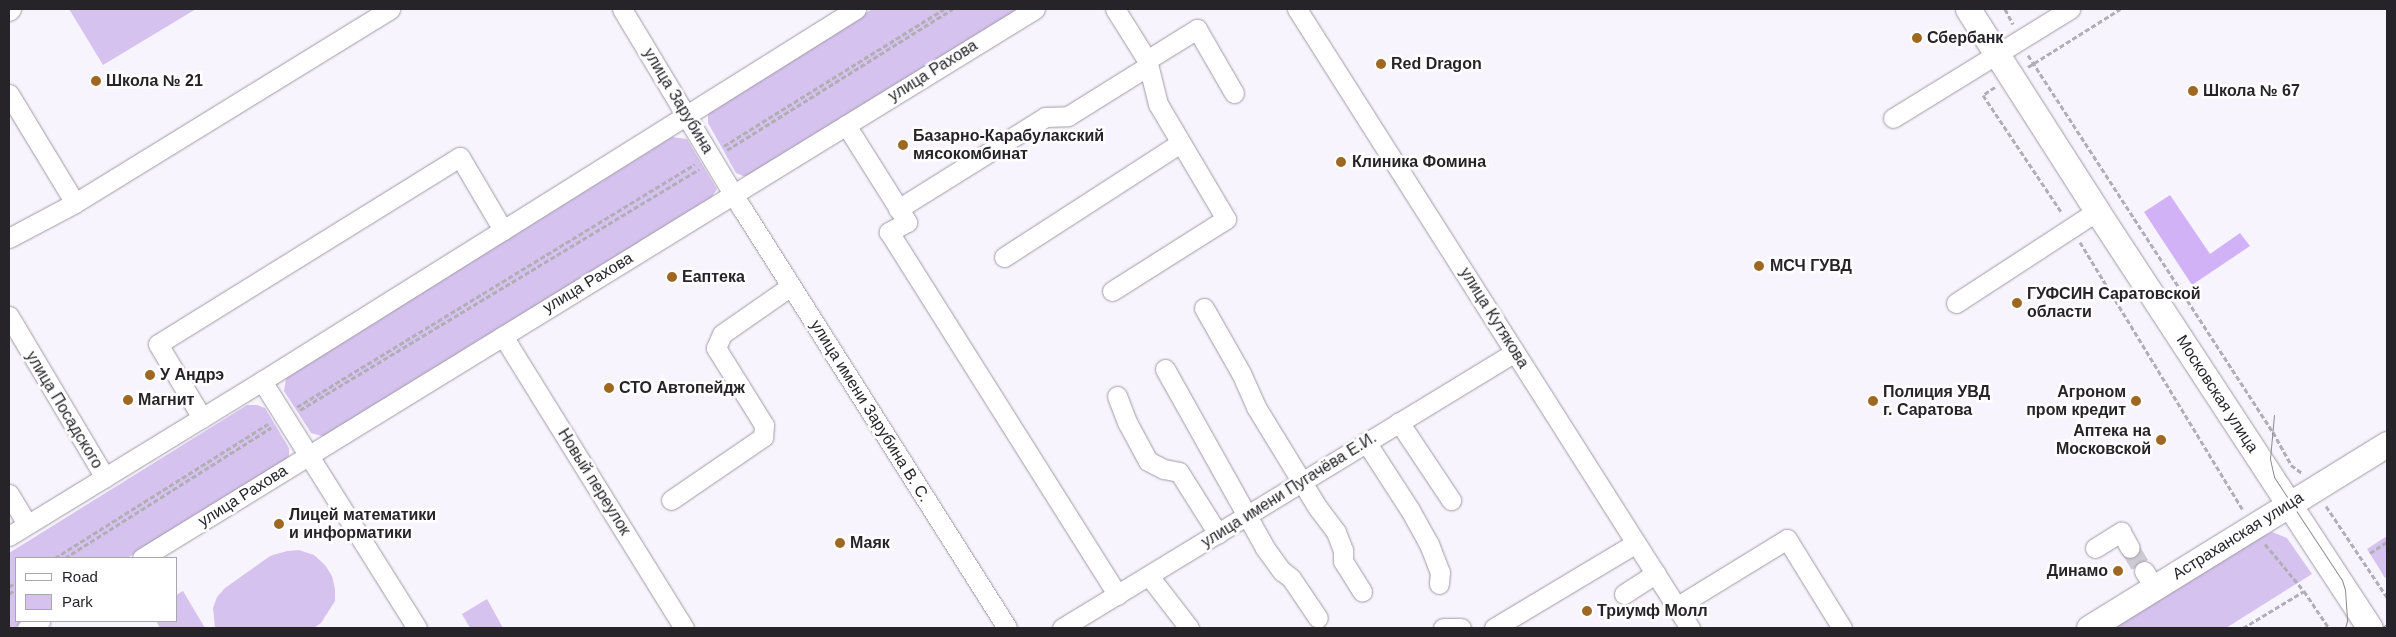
<!DOCTYPE html>
<meta charset="utf-8">
<style>
body{margin:0}
#map{position:relative;width:2396px;height:637px;overflow:hidden;background:#f8f4fe;font-family:Helvetica,sans-serif}
div>[style]{position:absolute}
[style*='--x']{left:calc(var(--x)*1px);top:calc(var(--y)*1px);width:calc(var(--w)*1px);rotate:calc(var(--a)*1deg)}
.green>*{inset:0;background:#d6c2ef}
.forest>*{inset:0;background:#d2b2f7}
.minor-tunnel>*{height:19px;margin-top:-9.5px;transform-origin:0;background:repeating-linear-gradient(90deg,#cecad3 0 19px,transparent 0 28px)}
.path>*{height:3px;margin-top:-1.5px;transform-origin:0;background:repeating-linear-gradient(90deg,#b1aeb6 0 5px,transparent 0 7.5px)}
.roads{filter:drop-shadow(0 0 1px #9f9aa5) drop-shadow(0 0 1px #9f9aa5)}
.minor>*{height:19px;margin:-9.5px;padding:0 9.5px;transform-origin:9.5px;border-radius:9.5px;background:#fff}
.major>*{height:25px;margin:-12.5px;padding:0 12.5px;transform-origin:12.5px;border-radius:12.5px;background:#fff}
.tram>*{height:1px;margin:-0.5px;padding:0 0.5px;transform-origin:0.5px;border-radius:0.5px;background:#8b888f}
.dots>*{width:14px;height:14px;translate:-50% -50%;box-sizing:border-box;border:2px solid #fff;border-radius:50%}
span{translate:-50% -50%;white-space:nowrap;text-align:center;line-height:1.15;-webkit-text-stroke:5px #fff;paint-order:stroke}
.poi-label{font-size:16px;color:#262428;font-weight:700}
.left{translate:0 -50%;text-align:left}
.right{translate:-100% -50%;text-align:right}
.street-label{font-size:16px;color:#262428}
.frame{position:absolute;inset:0;border:10px solid #262428;pointer-events:none}
.legend{position:absolute;left:15px;top:557px;width:162px;height:65px;box-sizing:border-box;background:#fff;border:1px solid #a8a7a9;margin:0;padding:6px 9px;list-style:none;font-size:15px;color:#262428}
.legend li{display:flex;align-items:center;gap:10px;height:25px}
.legend b{width:25px;border:1px solid #a8a7a9}
</style>
<div id="map">
<div class="green">
<i style="clip-path:polygon(69px 9px,196px 9px,103px 65px)"></i>
<i style="clip-path:polygon(872px 9px,1021px 9px,750px 176px,743px 176px,736px 173px,708px 123px,708px 114px,712px 107px)"></i>
<i style="clip-path:polygon(672px 137px,687px 139px,717px 189px,712px 197px,325px 437px,311px 433px,284px 391px,286px 378px)"></i>
<i style="clip-path:polygon(247px 405px,257px 405px,265px 408px,289px 448px,289px 456px,283px 462px,127px 558px,16px 558px,16px 621px,26px 621px,14px 628px,9px 628px,9px 553px)"></i>
<i style="clip-path:polygon(2272px 532px,2287px 538px,2312px 574px,2226px 628px,2111px 628px,2253px 541px)"></i>
<i style="clip-path:polygon(2387px 536px,2387px 577px,2385px 578px,2367px 549px)"></i>
<i style="clip-path:polygon(299px 550px,314px 555px,325px 565px,332px 576px,335px 589px,335px 601px,321px 623px,314px 628px,215px 628px,213px 608px,217px 597px,225px 588px,270px 556px,287px 551px)"></i>
<i style="clip-path:polygon(183px 591px,205px 628px,160px 628px,156px 621px,176px 621px,176px 595px)"></i>
<i style="clip-path:polygon(487px 599px,503px 628px,470px 628px,462px 614px)"></i>
</div>
<div class="forest">
<i style="clip-path:polygon(2170px 195px,2210px 254px,2240px 233px,2250px 246px,2192px 285px,2144px 212px)"></i>
</div>
<div class="minor-tunnel">
<i style="--x:2130;--y:548;--w:27;--a:59"></i>
</div>
<div class="path">
<i style="--x:2005;--y:9;--w:17;--a:62"></i>
<i style="--x:2028;--y:55;--w:450;--a:57"></i>
<i style="--x:2273;--y:432;--w:38;--a:61"></i>
<i style="--x:2291;--y:465;--w:14;--a:36"></i>
<i style="--x:2028;--y:67;--w:109;--a:-32.2"></i>
<i style="--x:1995;--y:87;--w:14;--a:146"></i>
<i style="--x:1983;--y:95;--w:142;--a:56.2"></i>
<i style="--x:724;--y:146;--w:259;--a:-31.9"></i>
<i style="--x:727;--y:150;--w:266;--a:-32"></i>
<i style="--x:2080;--y:242;--w:314;--a:58.7"></i>
<i style="--x:297;--y:407;--w:466;--a:-31.4"></i>
<i style="--x:300;--y:410;--w:466;--a:-31.1"></i>
<i style="--x:2326;--y:506;--w:110;--a:56.2"></i>
<i style="--x:2265;--y:544;--w:61;--a:50.3"></i>
<i style="--x:2304;--y:591;--w:45;--a:56"></i>
<i style="--x:2370;--y:553;--w:20;--a:-33"></i>
<i style="--x:55;--y:558;--w:252;--a:-32.2"></i>
<i style="--x:65;--y:558;--w:244;--a:-32.3"></i>
<i style="--x:9;--y:587;--w:9;--a:-36"></i>
<i style="--x:9;--y:594;--w:9;--a:-36"></i>
<i style="--x:2243;--y:628;--w:71;--a:-31.2"></i>
</div>
<div class="roads">
<div class="minor">
<i style="--x:622;--y:9;--w:235;--a:59"></i>
<i style="--x:743;--y:210;--w:494;--a:57.7"></i>
<i style="--x:1297;--y:9;--w:733;--a:57.59"></i>
<i style="--x:9;--y:11;--w:3;--a:-45"></i>
<i style="--x:1147;--y:60;--w:59;--a:-31.8"></i>
<i style="--x:1197;--y:29;--w:74;--a:60"></i>
<i style="--x:9;--y:94;--w:127;--a:58.8"></i>
<i style="--x:75;--y:203;--w:75;--a:152.1"></i>
<i style="--x:1893;--y:118;--w:208;--a:-31.6"></i>
<i style="--x:846;--y:125;--w:115;--a:57.8"></i>
<i style="--x:907;--y:222;--w:21;--a:151"></i>
<i style="--x:889;--y:232;--w:429;--a:57.8"></i>
<i style="--x:75;--y:203;--w:370;--a:-31.6"></i>
<i style="--x:898;--y:209;--w:173;--a:-32"></i>
<i style="--x:1045;--y:117;--w:23;--a:-2"></i>
<i style="--x:1068;--y:116;--w:94;--a:-32"></i>
<i style="--x:1004;--y:257;--w:210;--a:-32.9"></i>
<i style="--x:1112;--y:291;--w:135;--a:-32.3"></i>
<i style="--x:1226;--y:219;--w:134;--a:-120.6"></i>
<i style="--x:1158;--y:104;--w:45;--a:-104"></i>
<i style="--x:1147;--y:60;--w:60;--a:-122.1"></i>
<i style="--x:1956;--y:303;--w:168;--a:-33.1"></i>
<i style="--x:1204;--y:308;--w:75;--a:60.4"></i>
<i style="--x:1241;--y:373;--w:37;--a:66"></i>
<i style="--x:1256;--y:407;--w:119;--a:58.5"></i>
<i style="--x:1318;--y:508;--w:30;--a:53"></i>
<i style="--x:1336;--y:532;--w:19;--a:69"></i>
<i style="--x:1343;--y:550;--w:11;--a:90"></i>
<i style="--x:1343;--y:561;--w:36;--a:58"></i>
<i style="--x:9;--y:316;--w:188;--a:59.3"></i>
<i style="--x:503;--y:336;--w:344;--a:58.2"></i>
<i style="--x:1165;--y:369;--w:205;--a:60.8"></i>
<i style="--x:1265;--y:548;--w:29;--a:54"></i>
<i style="--x:1282;--y:571;--w:11;--a:38"></i>
<i style="--x:1291;--y:578;--w:48;--a:56"></i>
<i style="--x:262;--y:381;--w:292;--a:57.9"></i>
<i style="--x:1117;--y:396;--w:28;--a:69"></i>
<i style="--x:1127;--y:422;--w:44;--a:61.7"></i>
<i style="--x:1148;--y:461;--w:18;--a:27"></i>
<i style="--x:1164;--y:469;--w:15;--a:11"></i>
<i style="--x:1179;--y:472;--w:73;--a:57.8"></i>
<i style="--x:202;--y:418;--w:86;--a:-120.7"></i>
<i style="--x:158;--y:344;--w:355;--a:-31.8"></i>
<i style="--x:460;--y:157;--w:85;--a:59.5"></i>
<i style="--x:1399;--y:422;--w:94;--a:56.3"></i>
<i style="--x:1366;--y:442;--w:81;--a:57.1"></i>
<i style="--x:1410;--y:510;--w:39;--a:61"></i>
<i style="--x:1429;--y:544;--w:30;--a:69"></i>
<i style="--x:1440;--y:572;--w:12;--a:95"></i>
<i style="--x:9;--y:494;--w:35;--a:59"></i>
<i style="--x:671;--y:500;--w:112;--a:-34.4"></i>
<i style="--x:763;--y:437;--w:12;--a:-85"></i>
<i style="--x:764;--y:425;--w:91;--a:-121.9"></i>
<i style="--x:716;--y:348;--w:15;--a:-67"></i>
<i style="--x:722;--y:334;--w:84;--a:-34.8"></i>
<i style="--x:9;--y:536;--w:297;--a:-31.5"></i>
<i style="--x:262;--y:381;--w:701;--a:-32.06"></i>
<i style="--x:2095;--y:548;--w:31;--a:-32"></i>
<i style="--x:2121;--y:532;--w:18;--a:61"></i>
<i style="--x:142;--y:558;--w:1048;--a:-31.58"></i>
<i style="--x:2144;--y:571;--w:20;--a:57"></i>
<i style="--x:1149;--y:576;--w:66;--a:52.4"></i>
<i style="--x:1624;--y:594;--w:38;--a:-33"></i>
<i style="--x:1676;--y:607;--w:130;--a:-31.5"></i>
<i style="--x:1787;--y:539;--w:105;--a:58.3"></i>
<i style="--x:27;--y:628;--w:15;--a:-28"></i>
<i style="--x:1062;--y:628;--w:530;--a:-31.35"></i>
<i style="--x:1443;--y:628;--w:18;--a:0"></i>
<i style="--x:1494;--y:628;--w:165;--a:-30.9"></i>
</div>
<div class="major">
<i style="--x:1968;--y:9;--w:240;--a:57.4"></i>
<i style="--x:2097;--y:211;--w:498;--a:56.8"></i>
<i style="--x:2089;--y:628;--w:350;--a:-31.7"></i>
</div>
</div>
<div class="tram">
<i style="--x:2274;--y:415;--w:44;--a:95.2"></i>
<i style="--x:2270;--y:459;--w:18;--a:77"></i>
<i style="--x:2274;--y:477;--w:123;--a:56.6"></i>
<i style="--x:2342;--y:580;--w:10;--a:73"></i>
<i style="--x:2345;--y:590;--w:31;--a:86"></i>
<i style="--x:2347;--y:621;--w:7;--a:106"></i>
<i style="--x:2381;--y:628;--w:7;--a:-34"></i>
</div>
<div class="dots">
<i style="left:1917px;top:38px;background:#9e6822"></i>
<i style="left:1381px;top:64px;background:#9e6822"></i>
<i style="left:96px;top:81px;background:#9e6822"></i>
<i style="left:2193px;top:91px;background:#9e6822"></i>
<i style="left:903px;top:145px;background:#9e6822"></i>
<i style="left:1341px;top:162px;background:#9e6822"></i>
<i style="left:1759px;top:266px;background:#9e6822"></i>
<i style="left:672px;top:277px;background:#9e6822"></i>
<i style="left:2017px;top:303px;background:#9e6822"></i>
<i style="left:150px;top:375px;background:#9e6822"></i>
<i style="left:609px;top:388px;background:#9e6822"></i>
<i style="left:128px;top:400px;background:#9e6822"></i>
<i style="left:1873px;top:401px;background:#9e6822"></i>
<i style="left:2136px;top:401px;background:#9e6822"></i>
<i style="left:2161px;top:440px;background:#9e6822"></i>
<i style="left:279px;top:524px;background:#9e6822"></i>
<i style="left:840px;top:543px;background:#9e6822"></i>
<i style="left:2118px;top:571px;background:#9e6822"></i>
<i style="left:1587px;top:611px;background:#9e6822"></i>
</div>
<div class="poi-label">
<span class="left" style="left:1927px;top:38px">Сбербанк</span>
<span class="left" style="left:1391px;top:64px">Red Dragon</span>
<span class="left" style="left:106px;top:81px">Школа № 21</span>
<span class="left" style="left:2203px;top:91px">Школа № 67</span>
<span class="left" style="left:913px;top:145px">Базарно-Карабулакский<br>мясокомбинат</span>
<span class="left" style="left:1352px;top:162px">Клиника Фомина</span>
<span class="left" style="left:1770px;top:266px">МСЧ ГУВД</span>
<span class="left" style="left:682px;top:277px">Еаптека</span>
<span class="left" style="left:2027px;top:303px">ГУФСИН Саратовской<br>области</span>
<span class="left" style="left:160px;top:375px">У Андрэ</span>
<span class="left" style="left:619px;top:388px">СТО Автопейдж</span>
<span class="left" style="left:1883px;top:401px">Полиция УВД<br>г. Саратова</span>
<span class="right" style="left:2126px;top:401px">Агроном<br>пром кредит</span>
<span class="left" style="left:138px;top:400px">Магнит</span>
<span class="right" style="left:2151px;top:440px">Аптека на<br>Московской</span>
<span class="left" style="left:289px;top:524px">Лицей математики<br>и информатики</span>
<span class="left" style="left:850px;top:543px">Маяк</span>
<span class="right" style="left:2108px;top:571px">Динамо</span>
<span class="left" style="left:1597px;top:611px">Триумф Молл</span>
</div>
<div class="street-label">
<span style="left:933px;top:71px;rotate:-32deg">улица Рахова</span>
<span style="left:678px;top:101px;rotate:59deg">улица Зарубина</span>
<span style="left:588px;top:283px;rotate:-31deg">улица Рахова</span>
<span style="left:1494px;top:318px;rotate:58deg">улица Кутякова</span>
<span style="left:2217px;top:394px;rotate:57deg">Московская улица</span>
<span style="left:64px;top:410px;rotate:59deg">улица Посадского</span>
<span style="left:870px;top:411px;rotate:58deg">улица имени Зарубина В. С.</span>
<span style="left:594px;top:482px;rotate:58deg">Новый переулок</span>
<span style="left:1289px;top:490px;rotate:-32deg">улица имени Пугачёва Е.И.</span>
<span style="left:243px;top:496px;rotate:-32deg">улица Рахова</span>
<span style="left:2238px;top:536px;rotate:-32deg">Астраханская улица</span>
</div>
<div class="frame"></div>
<ul class="legend">
<li><b style="height:6px;background:#fff"></b>Road</li>
<li><b style="height:14px;background:#d6c2ef"></b>Park</li>
</ul>
</div>
